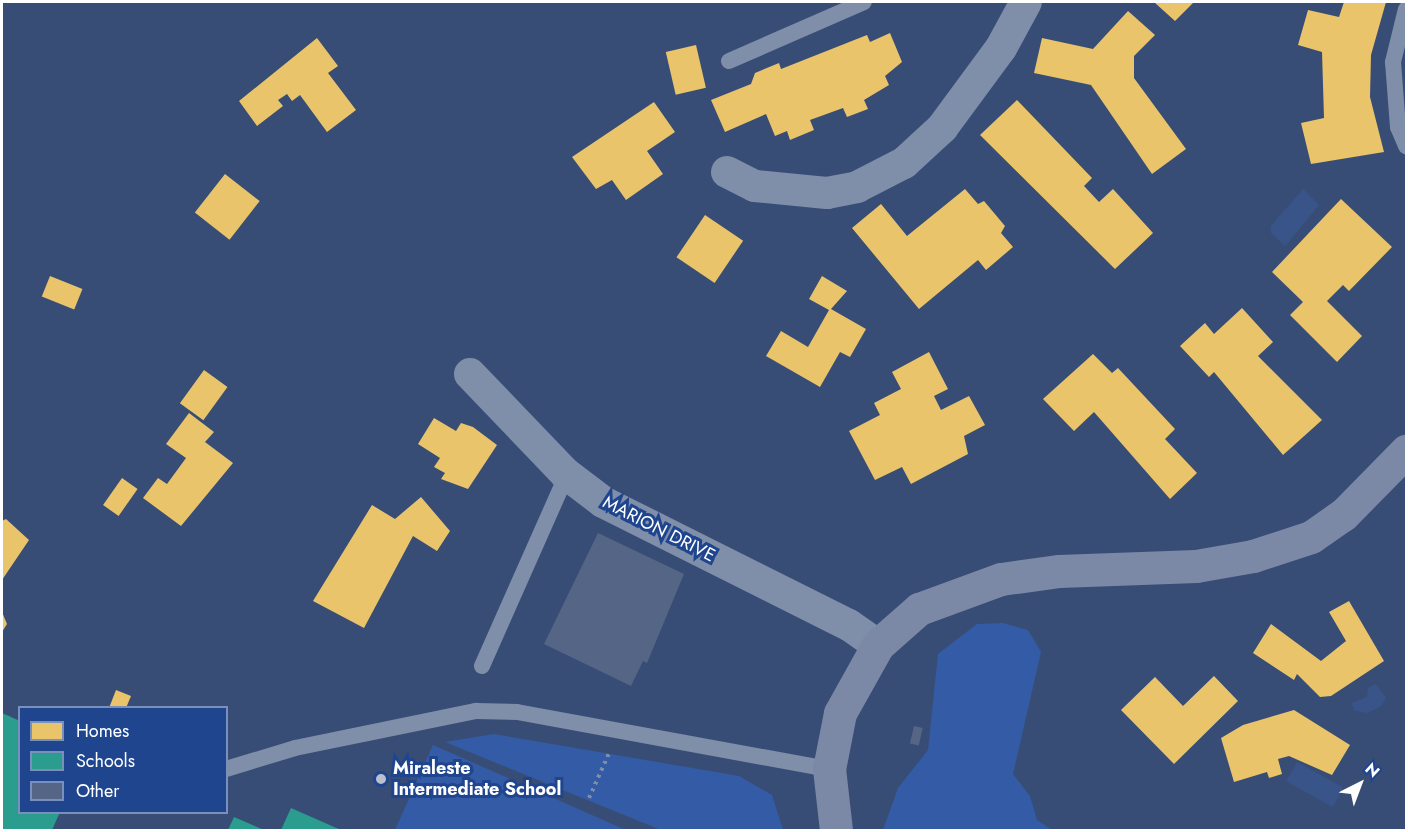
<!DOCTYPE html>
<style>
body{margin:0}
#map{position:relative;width:1408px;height:832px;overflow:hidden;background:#384d76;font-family:Jost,sans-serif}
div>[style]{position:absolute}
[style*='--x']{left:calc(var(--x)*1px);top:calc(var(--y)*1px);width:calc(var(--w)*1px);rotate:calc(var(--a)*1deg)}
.green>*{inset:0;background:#345ba6}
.water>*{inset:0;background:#395489;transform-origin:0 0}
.homes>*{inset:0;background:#e9c46a;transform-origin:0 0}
.schools>*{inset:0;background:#2a9d8f}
.building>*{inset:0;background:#556586;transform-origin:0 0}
.path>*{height:4px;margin-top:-2px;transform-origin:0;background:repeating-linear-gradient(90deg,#7f8ea9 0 3px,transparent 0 7.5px)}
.service>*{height:16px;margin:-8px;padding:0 8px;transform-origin:8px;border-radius:8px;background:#7f8ea9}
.minor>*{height:32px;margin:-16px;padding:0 16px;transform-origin:16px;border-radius:16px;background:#7f8ea9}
.secondary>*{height:33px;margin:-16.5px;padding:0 16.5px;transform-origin:16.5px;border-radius:16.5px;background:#7c89a6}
.dots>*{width:16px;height:16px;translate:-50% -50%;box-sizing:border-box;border:3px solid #1f458f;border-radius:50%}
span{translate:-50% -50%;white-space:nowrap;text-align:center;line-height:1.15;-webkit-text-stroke:6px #1f458f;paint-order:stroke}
.street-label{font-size:18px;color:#fff}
.poi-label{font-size:18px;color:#fff;font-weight:700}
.left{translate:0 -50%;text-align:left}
.frame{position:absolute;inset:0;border:3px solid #fff;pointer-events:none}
.legend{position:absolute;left:18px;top:706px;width:210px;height:108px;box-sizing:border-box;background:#1f458f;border:2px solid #798fbc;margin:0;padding:8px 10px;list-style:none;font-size:18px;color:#fff}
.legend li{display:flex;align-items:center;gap:12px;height:30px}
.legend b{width:30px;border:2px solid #798fbc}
.north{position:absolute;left:1330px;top:754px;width:60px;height:60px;-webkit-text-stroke:4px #1f458f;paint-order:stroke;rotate:42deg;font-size:16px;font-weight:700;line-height:24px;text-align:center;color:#fff}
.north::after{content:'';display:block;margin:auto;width:21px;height:27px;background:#fff;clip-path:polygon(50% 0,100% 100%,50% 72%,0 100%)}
</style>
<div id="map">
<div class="green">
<i style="clip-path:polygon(1003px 623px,1028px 630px,1041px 652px,1013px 774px,1030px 796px,1037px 820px,1052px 830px,883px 830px,898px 788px,928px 750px,938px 654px,977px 624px)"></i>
<i style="clip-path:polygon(494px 734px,739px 776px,772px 795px,783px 830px,661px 830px,445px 742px)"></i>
<i style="clip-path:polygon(433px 745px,499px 774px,626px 830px,395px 830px)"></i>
</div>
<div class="water">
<i style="clip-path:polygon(1303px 189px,1319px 205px,1285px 246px,1271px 233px,1271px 226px)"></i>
<i style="clip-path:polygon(1376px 684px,1386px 698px,1380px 707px,1367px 713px,1354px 710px,1352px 703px,1367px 697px,1368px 688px)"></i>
<i style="left:1297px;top:762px;width:53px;height:22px;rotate:29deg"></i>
</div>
<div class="homes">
<i style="clip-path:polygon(1154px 2px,1194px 2px,1175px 21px)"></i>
<i style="clip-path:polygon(1344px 2px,1386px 2px,1371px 55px,1370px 97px,1384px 152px,1311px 164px,1301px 123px,1324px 118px,1322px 52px,1298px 45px,1308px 10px,1339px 17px)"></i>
<i style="clip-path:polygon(1128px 11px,1155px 35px,1134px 56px,1134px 78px,1186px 149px,1152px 174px,1091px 85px,1034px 73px,1042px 38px,1093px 49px)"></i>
<i style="clip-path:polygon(890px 33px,902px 62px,885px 76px,889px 85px,864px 100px,868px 109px,847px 117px,843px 108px,810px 120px,814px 130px,790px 140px,787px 131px,775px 136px,766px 114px,725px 132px,711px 100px,751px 84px,755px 73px,779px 63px,781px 69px,867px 35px,870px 42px)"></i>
<i style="clip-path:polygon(317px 38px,338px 66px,328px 73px,356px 110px,327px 132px,300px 95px,292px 101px,287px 94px,278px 100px,283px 106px,257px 126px,239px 101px)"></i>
<i style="left:696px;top:45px;width:44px;height:31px;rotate:77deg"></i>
<i style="clip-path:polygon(1017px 100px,1092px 178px,1084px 186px,1099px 202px,1113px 189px,1153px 233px,1115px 269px,980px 135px)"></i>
<i style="clip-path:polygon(654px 102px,675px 132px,647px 151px,663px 174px,626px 200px,612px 180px,596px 189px,572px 157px)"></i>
<i style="left:225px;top:174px;width:44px;height:49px;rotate:38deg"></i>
<i style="clip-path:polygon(965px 189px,978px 204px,984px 201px,1005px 226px,1001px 233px,1013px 247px,986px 270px,978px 260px,919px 309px,852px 228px,881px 204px,907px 236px)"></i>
<i style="clip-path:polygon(1341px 199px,1392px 247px,1349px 291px,1343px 285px,1327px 301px,1362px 336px,1337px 362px,1290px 315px,1303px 302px,1272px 272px)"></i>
<i style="left:705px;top:215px;width:46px;height:51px;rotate:34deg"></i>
<i style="left:50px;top:276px;width:35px;height:22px;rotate:22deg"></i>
<i style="clip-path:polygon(822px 276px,847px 291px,831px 309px,866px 329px,850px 357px,840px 352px,820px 387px,766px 356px,781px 331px,808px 347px,829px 310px,809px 299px)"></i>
<i style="clip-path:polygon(1242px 308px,1273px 342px,1258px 356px,1322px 420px,1283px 455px,1214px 372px,1209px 377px,1180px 346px,1205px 323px,1214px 334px)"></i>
<i style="clip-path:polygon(929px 352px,948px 389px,934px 396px,941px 410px,969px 396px,985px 425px,964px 436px,968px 454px,911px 484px,902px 467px,875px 480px,849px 431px,880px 415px,874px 403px,901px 389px,892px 372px)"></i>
<i style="clip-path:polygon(1093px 354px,1112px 373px,1118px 368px,1175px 429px,1165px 439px,1197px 473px,1170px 499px,1094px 412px,1074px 431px,1043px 399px)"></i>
<i style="left:204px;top:370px;width:29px;height:41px;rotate:36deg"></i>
<i style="clip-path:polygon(189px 413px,214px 432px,205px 442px,233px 463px,181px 526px,143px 498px,158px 478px,167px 484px,186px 458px,166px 444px)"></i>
<i style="clip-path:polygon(434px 418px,456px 431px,461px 423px,473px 427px,497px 445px,468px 489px,441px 479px,445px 473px,434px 467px,440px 458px,418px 444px)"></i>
<i style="left:122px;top:478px;width:19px;height:33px;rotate:35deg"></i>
<i style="clip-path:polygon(421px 497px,450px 531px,437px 551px,413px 536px,364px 628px,313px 601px,372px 505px,395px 519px)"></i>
<i style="clip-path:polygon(6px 519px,29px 540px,2px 580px,2px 521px)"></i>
<i style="clip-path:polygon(1349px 601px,1384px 661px,1331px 696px,1320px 697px,1297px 674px,1294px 680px,1253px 653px,1271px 624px,1321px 661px,1346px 641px,1329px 612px)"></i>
<i style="clip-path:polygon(2px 612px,7px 624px,2px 632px)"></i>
<i style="clip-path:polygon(1214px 676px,1238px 701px,1174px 764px,1121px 710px,1155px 677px,1183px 706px)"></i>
<i style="clip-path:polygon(116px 690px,131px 696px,126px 708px,109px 708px)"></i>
<i style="clip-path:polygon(1294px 710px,1350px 745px,1332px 775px,1289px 756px,1278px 759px,1282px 774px,1269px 778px,1267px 772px,1234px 782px,1221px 738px,1243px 725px)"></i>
</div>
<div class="schools">
<i style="clip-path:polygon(2px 713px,20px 721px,20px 812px,60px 812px,52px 830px,2px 830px)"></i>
<i style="clip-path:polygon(291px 808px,341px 830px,281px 830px)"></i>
<i style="clip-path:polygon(234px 817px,264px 830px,228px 830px)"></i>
</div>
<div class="building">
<i style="clip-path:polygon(598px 533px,684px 574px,647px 663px,643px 661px,631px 686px,544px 644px)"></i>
<i style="left:914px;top:726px;width:9px;height:18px;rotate:13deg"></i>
</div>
<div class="path">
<i style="--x:589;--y:798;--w:51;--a:-65.9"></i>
</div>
<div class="service">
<i style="--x:1406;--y:9;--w:55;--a:103.8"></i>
<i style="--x:1393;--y:62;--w:65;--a:85.6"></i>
<i style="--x:1398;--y:127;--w:21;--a:67"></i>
<i style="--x:729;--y:61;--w:147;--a:-23.6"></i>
<i style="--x:482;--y:666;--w:210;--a:-66.1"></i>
<i style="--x:226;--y:769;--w:72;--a:-16.9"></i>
<i style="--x:295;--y:748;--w:185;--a:-11.6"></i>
<i style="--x:476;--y:711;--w:41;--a:1.4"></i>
<i style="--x:517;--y:712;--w:317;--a:10.4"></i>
</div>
<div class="minor">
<i style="--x:727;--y:172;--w:31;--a:27"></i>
<i style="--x:755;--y:186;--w:72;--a:5.6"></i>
<i style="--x:827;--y:193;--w:31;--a:-11"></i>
<i style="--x:857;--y:187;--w:53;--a:-27.1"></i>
<i style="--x:904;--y:163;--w:52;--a:-42.6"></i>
<i style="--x:942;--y:128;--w:99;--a:-53.6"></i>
<i style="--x:1001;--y:48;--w:52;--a:-61.5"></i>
<i style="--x:470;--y:374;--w:137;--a:46.2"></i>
<i style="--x:565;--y:473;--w:48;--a:37.3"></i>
<i style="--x:603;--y:502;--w:275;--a:26.6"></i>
<i style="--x:849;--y:625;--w:35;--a:35"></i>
</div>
<div class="secondary">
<i style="--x:836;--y:830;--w:61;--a:-96.5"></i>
<i style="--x:829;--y:769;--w:57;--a:-78.9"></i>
<i style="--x:840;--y:713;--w:78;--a:-60.8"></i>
<i style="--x:878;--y:645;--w:55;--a:-41.3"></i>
<i style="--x:919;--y:609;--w:87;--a:-20.1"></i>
<i style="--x:1001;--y:579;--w:59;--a:-7.9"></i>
<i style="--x:1059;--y:571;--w:137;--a:-2.1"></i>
<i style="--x:1196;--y:566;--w:58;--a:-10"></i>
<i style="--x:1253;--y:556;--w:61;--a:-18.1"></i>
<i style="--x:1311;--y:537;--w:39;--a:-35"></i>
<i style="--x:1343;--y:515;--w:90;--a:-45.5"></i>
</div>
<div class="dots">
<i style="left:381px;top:779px;background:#b9c1cf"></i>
</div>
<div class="street-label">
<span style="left:659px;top:529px;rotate:27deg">MARION DRIVE</span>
</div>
<div class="poi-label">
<span class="left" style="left:393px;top:779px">Miraleste<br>Intermediate School</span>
</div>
<div class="frame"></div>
<ul class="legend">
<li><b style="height:16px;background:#e9c46a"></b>Homes</li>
<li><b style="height:16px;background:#2a9d8f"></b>Schools</li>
<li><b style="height:16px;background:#556586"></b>Other</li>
</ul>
<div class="north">N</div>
</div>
